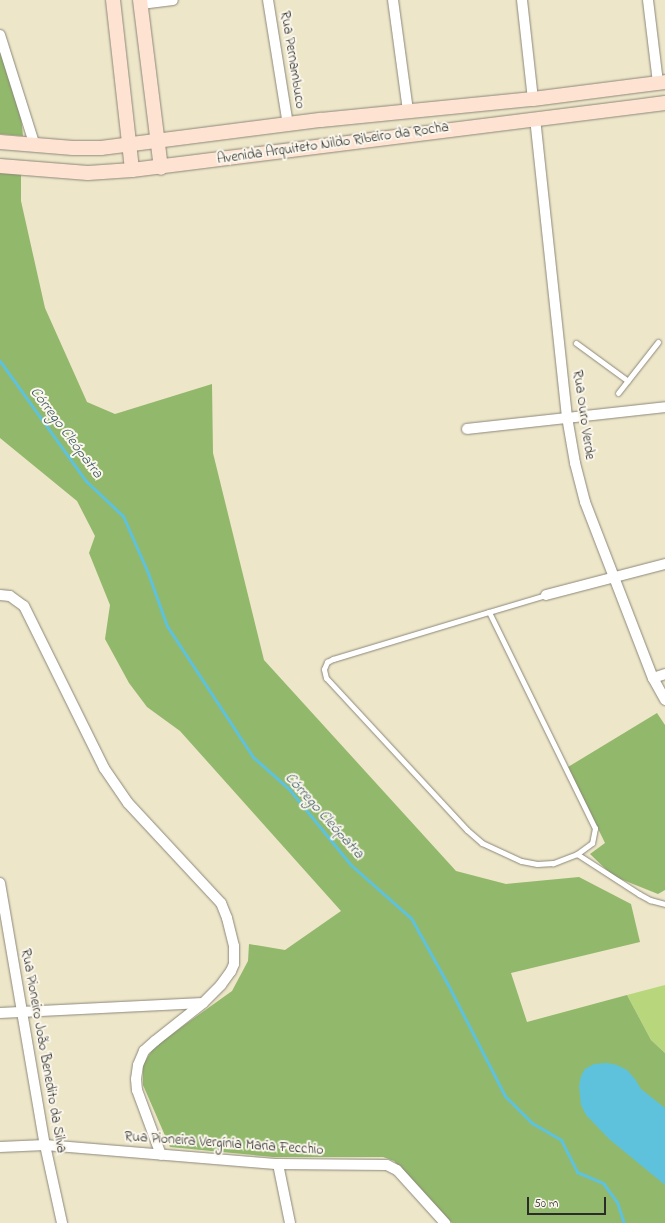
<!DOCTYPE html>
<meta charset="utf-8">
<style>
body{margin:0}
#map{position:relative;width:665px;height:1223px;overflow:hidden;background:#ede6c9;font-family:"Indie Flower",sans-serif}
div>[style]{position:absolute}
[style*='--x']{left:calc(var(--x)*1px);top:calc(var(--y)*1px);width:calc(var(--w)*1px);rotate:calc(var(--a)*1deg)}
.green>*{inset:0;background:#b8d77d}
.forest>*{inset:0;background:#92b86c}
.water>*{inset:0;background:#5ec2dc}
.stream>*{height:3px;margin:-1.5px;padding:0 1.5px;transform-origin:1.5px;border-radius:1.5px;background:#5ec2dc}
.roads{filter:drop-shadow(0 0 1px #8c887a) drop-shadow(0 0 1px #8c887a)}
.lane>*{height:5px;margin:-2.5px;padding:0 2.5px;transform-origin:2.5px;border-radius:2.5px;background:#fff}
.street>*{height:10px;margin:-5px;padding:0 5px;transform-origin:5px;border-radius:5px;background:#fff}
.secondary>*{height:14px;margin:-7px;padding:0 7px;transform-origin:7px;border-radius:7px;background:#fee3d2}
span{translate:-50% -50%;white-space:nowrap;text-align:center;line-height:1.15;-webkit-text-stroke:4px #fbf7ec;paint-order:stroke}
.street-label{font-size:14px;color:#2b2b2b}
.water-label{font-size:15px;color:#3a5860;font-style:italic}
.scale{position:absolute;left:527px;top:1197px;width:79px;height:18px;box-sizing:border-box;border:2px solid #2b2b2b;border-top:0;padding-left:5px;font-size:12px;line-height:14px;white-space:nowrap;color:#2b2b2b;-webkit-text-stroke:3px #fbf7ec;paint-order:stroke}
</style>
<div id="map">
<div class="green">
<i style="clip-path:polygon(665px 985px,665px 1053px,651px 1040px,627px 995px)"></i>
</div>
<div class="forest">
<i style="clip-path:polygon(0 47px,20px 105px,23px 136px,0 134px)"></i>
<i style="clip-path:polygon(0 169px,21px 172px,21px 201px,45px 308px,87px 402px,115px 414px,212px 384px,213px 453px,264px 660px,456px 871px,506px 884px,579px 877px,631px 904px,640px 942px,511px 973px,527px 1022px,627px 995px,651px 1040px,665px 1053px,665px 1223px,452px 1223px,394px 1161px,383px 1157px,273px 1157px,170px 1147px,143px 1085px,143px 1064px,155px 1046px,232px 991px,248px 961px,249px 944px,285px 950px,341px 911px,180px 731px,147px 707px,129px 683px,105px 639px,110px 605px,89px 553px,95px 536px,77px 501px,0 438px)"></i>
<i style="clip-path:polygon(657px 713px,665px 725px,665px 890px,658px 894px,613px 876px,590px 854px,605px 843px,568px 767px)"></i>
</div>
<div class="water">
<i style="clip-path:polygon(607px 1063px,617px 1065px,627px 1070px,635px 1079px,641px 1089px,665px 1108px,665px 1185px,609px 1139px,586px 1115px,581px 1105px,579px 1086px,581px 1076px,585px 1069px,594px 1064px)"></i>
</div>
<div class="stream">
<i style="--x:0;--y:361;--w:148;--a:54.4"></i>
<i style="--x:86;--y:481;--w:51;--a:43.4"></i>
<i style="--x:123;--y:516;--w:62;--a:66.3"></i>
<i style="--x:148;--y:573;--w:56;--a:70.3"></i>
<i style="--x:167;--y:626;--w:157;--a:56.7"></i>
<i style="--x:253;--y:757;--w:48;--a:41.6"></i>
<i style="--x:289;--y:789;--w:98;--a:50.8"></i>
<i style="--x:351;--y:865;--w:80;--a:41.5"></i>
<i style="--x:411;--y:918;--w:74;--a:61"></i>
<i style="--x:447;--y:983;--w:127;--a:62.8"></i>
<i style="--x:505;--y:1096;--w:38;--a:45"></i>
<i style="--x:532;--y:1123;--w:34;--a:30"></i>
<i style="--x:561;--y:1140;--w:36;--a:63"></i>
<i style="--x:577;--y:1172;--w:28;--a:23"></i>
<i style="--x:603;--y:1183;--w:24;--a:54"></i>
<i style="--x:617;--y:1202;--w:22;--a:72"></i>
</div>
<div class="roads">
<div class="lane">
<i style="--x:576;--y:343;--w:64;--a:36.2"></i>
<i style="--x:618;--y:393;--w:65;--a:-51.9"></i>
<i style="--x:489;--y:612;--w:241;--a:63.9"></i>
<i style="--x:595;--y:828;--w:15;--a:101"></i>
<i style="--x:592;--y:843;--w:19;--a:144"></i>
<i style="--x:577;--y:854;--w:26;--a:159"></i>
<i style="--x:553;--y:863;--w:16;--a:176"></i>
<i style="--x:537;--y:864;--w:16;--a:-169"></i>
<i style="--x:521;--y:861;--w:43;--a:-155.2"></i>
<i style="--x:482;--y:843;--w:20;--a:-139"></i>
<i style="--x:467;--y:830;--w:207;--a:-132.8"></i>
<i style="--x:326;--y:678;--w:9;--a:-103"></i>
<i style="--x:324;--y:669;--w:8;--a:-67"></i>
<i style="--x:327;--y:662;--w:7;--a:-27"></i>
<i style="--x:333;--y:659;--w:163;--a:-16.8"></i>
<i style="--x:489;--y:612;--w:59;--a:-16.6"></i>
<i style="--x:577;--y:854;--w:74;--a:32.8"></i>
<i style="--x:639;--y:894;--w:13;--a:29"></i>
<i style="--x:650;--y:900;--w:16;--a:15"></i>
</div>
<div class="street">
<i style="--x:268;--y:0;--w:127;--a:80.9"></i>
<i style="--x:393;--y:0;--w:112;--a:82.3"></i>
<i style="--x:522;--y:0;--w:100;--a:83.7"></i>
<i style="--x:648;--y:0;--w:84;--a:83.1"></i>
<i style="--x:141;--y:4;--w:32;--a:-7"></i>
<i style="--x:0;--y:35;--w:116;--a:72.5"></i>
<i style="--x:535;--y:118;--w:301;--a:83.9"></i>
<i style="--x:567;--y:417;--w:47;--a:80.1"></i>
<i style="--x:575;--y:463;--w:40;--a:75.6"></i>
<i style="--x:585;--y:502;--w:189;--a:68.9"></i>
<i style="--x:653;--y:678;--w:25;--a:61"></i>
<i style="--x:467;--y:429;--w:199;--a:-6.3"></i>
<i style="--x:0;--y:595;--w:10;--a:6"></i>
<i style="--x:10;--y:596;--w:17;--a:36"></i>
<i style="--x:24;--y:606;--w:181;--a:63.7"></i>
<i style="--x:104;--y:768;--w:42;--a:55.6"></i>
<i style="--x:128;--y:803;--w:137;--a:47.1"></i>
<i style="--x:221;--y:903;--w:16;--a:68"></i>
<i style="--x:227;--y:918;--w:29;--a:76"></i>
<i style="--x:234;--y:946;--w:18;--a:90"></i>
<i style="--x:234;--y:964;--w:8;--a:113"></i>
<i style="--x:231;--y:971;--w:17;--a:126"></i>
<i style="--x:221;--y:985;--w:25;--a:135"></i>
<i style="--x:203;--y:1003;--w:61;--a:141.6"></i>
<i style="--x:155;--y:1041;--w:15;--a:138"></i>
<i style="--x:144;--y:1051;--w:15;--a:113"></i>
<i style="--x:138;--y:1065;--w:14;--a:98"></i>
<i style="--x:136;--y:1079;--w:11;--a:85"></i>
<i style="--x:137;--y:1090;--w:69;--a:69.7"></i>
<i style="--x:546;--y:595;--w:123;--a:-14.6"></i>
<i style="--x:653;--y:678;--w:13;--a:-18"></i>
<i style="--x:0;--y:883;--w:266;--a:80.3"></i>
<i style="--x:45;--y:1145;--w:80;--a:77.7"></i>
<i style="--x:0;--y:1013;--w:203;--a:-2.8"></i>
<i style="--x:0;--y:1147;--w:45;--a:-2.5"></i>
<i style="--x:45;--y:1145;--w:234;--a:4.7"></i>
<i style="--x:278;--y:1164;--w:109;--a:0.5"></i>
<i style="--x:387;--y:1165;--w:11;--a:27"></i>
<i style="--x:397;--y:1170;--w:72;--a:47.8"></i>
<i style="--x:278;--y:1164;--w:60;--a:78.5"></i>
</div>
<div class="secondary">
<i style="--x:113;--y:0;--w:171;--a:83.6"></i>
<i style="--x:140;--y:0;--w:169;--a:82.9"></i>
<i style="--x:0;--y:142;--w:73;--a:4.7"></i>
<i style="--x:73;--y:148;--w:28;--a:0"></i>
<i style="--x:101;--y:148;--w:222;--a:-7.3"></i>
<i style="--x:321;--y:120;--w:213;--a:-5.7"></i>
<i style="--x:533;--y:99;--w:133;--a:-7.3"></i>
<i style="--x:0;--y:166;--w:88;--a:4.5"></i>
<i style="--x:88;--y:173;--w:44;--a:-3.9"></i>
<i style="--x:132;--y:170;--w:537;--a:-7.16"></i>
</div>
</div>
<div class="street-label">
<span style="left:292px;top:60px;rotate:81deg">Rua Pernambuco</span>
<span style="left:333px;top:144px;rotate:-8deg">Avenida Arquiteto Nildo Ribeiro da Rocha</span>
<span style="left:583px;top:415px;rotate:82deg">Rua Ouro Verde</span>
<span style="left:43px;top:1051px;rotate:80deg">Rua Pioneiro João Benedito da Silva</span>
<span style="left:224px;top:1144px;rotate:4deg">Rua Pioneira Vergínia Maria Fecchio</span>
</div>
<div class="water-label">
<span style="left:66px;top:433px;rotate:53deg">Córrego Cleópatra</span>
<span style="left:324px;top:816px;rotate:48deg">Córrego Cleópatra</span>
</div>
<div class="scale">50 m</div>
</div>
